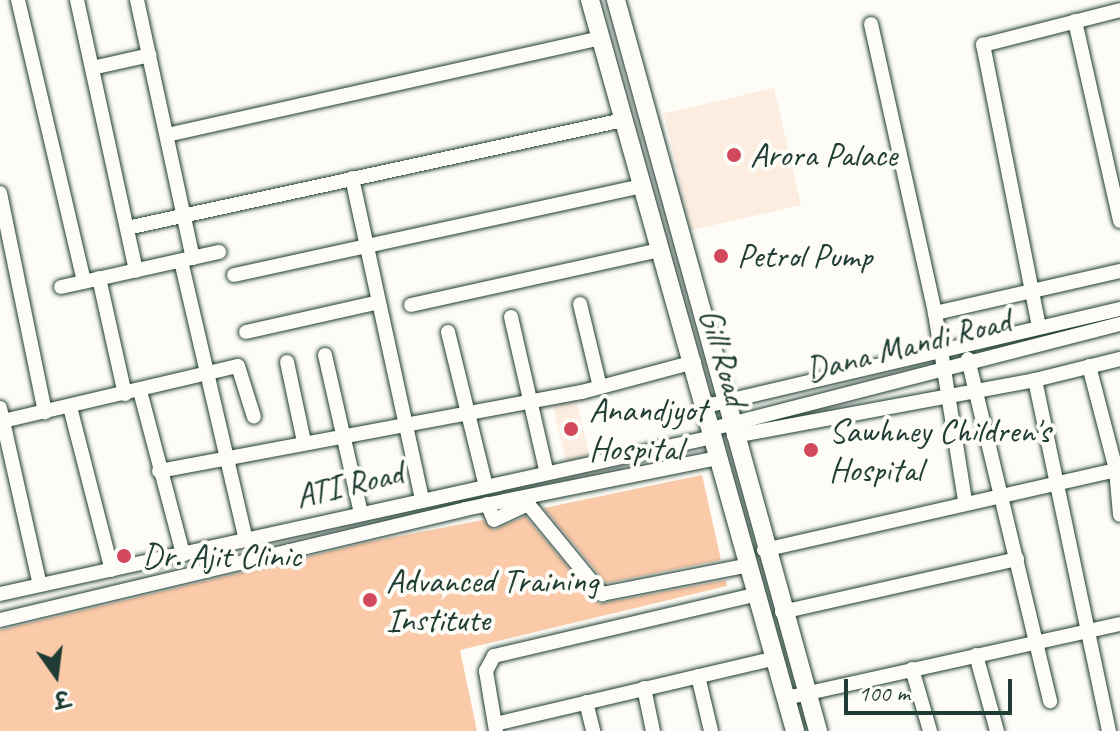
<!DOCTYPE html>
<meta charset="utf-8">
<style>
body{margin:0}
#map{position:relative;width:1120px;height:731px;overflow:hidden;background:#fdfcf7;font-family:Caveat,"Playpen Sans Deva",sans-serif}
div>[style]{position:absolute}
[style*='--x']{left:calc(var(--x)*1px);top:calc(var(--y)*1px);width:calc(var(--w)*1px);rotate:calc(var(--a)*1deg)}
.built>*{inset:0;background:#fcede0;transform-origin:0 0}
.building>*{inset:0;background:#facaa9}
.roads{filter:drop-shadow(0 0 2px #1f3d34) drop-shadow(0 0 2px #1f3d34)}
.minor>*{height:14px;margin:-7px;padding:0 7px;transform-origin:7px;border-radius:7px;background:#fdfcf7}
.major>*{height:18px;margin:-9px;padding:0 9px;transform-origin:9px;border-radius:9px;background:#fdfcf7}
.dots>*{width:22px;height:22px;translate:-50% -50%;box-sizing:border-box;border:4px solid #fdfcf7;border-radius:50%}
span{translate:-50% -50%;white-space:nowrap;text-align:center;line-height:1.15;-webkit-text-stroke:8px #fdfcf7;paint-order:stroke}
.poi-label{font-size:34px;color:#1f3d34}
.left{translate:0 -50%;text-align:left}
.street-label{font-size:34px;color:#1f3d34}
.north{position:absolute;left:16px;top:635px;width:80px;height:80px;-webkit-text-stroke:6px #fdfcf7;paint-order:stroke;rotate:166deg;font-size:22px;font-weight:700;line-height:32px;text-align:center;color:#1f3d34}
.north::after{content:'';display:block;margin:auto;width:28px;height:36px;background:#1f3d34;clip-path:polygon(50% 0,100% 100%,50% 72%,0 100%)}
.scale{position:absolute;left:844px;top:679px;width:168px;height:36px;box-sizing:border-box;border:4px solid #1f3d34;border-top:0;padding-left:10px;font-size:24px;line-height:28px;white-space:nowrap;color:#1f3d34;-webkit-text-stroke:6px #fdfcf7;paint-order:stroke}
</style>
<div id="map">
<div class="built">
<i style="left:774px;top:88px;width:120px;height:113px;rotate:77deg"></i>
<i style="left:576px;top:398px;width:59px;height:24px;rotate:77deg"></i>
</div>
<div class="building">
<i style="clip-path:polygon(702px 475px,721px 560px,606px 583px,544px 508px)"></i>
<i style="clip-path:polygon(525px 516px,599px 604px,726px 580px,727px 586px,460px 650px,477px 731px,0 731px,0 630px,369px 542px,483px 520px,494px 530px)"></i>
</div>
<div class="roads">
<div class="minor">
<i style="--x:18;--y:0;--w:289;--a:76.8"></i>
<i style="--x:77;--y:0;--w:277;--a:77.7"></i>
<i style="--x:137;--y:0;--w:264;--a:77.8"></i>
<i style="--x:1075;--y:21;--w:205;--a:77.3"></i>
<i style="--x:871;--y:24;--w:296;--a:77.5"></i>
<i style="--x:935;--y:313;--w:190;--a:80.9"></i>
<i style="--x:92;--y:68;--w:59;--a:-12.6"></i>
<i style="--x:167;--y:135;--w:444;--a:-12.6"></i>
<i style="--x:352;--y:178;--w:328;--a:77.7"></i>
<i style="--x:0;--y:193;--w:224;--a:78.4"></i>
<i style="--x:127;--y:228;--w:508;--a:-12.28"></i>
<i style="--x:181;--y:261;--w:286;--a:76.9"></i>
<i style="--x:234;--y:275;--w:417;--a:-12.3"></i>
<i style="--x:99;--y:278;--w:119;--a:77.4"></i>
<i style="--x:61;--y:287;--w:162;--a:-12.5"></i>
<i style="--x:580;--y:304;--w:85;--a:76.5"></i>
<i style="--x:411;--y:305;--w:255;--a:-12.5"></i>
<i style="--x:935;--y:313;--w:190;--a:-12.8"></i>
<i style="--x:511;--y:317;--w:157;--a:77.1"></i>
<i style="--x:1039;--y:327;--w:288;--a:-101.2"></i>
<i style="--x:983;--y:45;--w:141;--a:-14.3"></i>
<i style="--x:246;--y:332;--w:136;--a:-12.7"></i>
<i style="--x:448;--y:332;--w:155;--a:76.2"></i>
<i style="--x:325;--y:355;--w:162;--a:77.2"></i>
<i style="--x:968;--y:359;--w:352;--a:76.5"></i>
<i style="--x:287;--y:362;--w:82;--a:78"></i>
<i style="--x:1089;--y:366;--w:107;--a:75.4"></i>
<i style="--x:1116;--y:470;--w:45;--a:84.9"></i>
<i style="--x:1035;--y:380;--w:88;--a:-13.9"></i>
<i style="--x:140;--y:391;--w:169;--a:75.2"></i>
<i style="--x:706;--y:406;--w:425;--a:-13.2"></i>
<i style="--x:70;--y:407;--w:168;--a:75.6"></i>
<i style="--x:0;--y:408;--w:181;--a:77.3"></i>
<i style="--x:3;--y:421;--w:241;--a:-13.2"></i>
<i style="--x:238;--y:366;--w:53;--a:72.6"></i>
<i style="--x:711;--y:429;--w:422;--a:-14.4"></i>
<i style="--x:734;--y:436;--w:306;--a:-10.5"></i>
<i style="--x:1035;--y:380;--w:359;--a:78.1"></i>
<i style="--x:159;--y:471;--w:430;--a:-10.6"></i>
<i style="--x:582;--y:392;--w:116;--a:-15"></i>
<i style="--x:487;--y:504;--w:17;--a:66"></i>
<i style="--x:494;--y:520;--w:38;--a:-25"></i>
<i style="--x:528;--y:504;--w:117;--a:50.6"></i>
<i style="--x:602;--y:594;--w:146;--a:-11.1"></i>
<i style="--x:764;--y:550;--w:365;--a:-12.8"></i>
<i style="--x:0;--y:594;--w:730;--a:-12.42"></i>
<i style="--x:782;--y:612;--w:241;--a:-12.7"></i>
<i style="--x:0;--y:620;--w:478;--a:-13.4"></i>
<i style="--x:465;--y:509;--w:257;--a:-11.4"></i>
<i style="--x:976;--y:655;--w:79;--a:74.6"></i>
<i style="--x:912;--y:669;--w:65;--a:73.8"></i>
<i style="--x:698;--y:676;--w:57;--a:76.7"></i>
<i style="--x:644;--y:688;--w:44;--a:78.2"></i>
<i style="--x:786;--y:698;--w:342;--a:-12.5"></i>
<i style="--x:586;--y:702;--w:30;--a:76"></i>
<i style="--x:495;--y:724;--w:285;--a:-13.2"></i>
<i style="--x:496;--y:731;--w:61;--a:-99.5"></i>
<i style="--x:486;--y:671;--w:17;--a:-62"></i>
<i style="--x:494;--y:656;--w:267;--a:-13.2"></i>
</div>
<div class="major">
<i style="--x:590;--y:0;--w:759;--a:74.33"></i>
<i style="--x:616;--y:0;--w:758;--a:74.55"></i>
</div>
</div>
<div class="dots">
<i style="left:734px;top:155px;background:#d1495b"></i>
<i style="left:721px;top:256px;background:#d1495b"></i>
<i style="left:571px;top:429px;background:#d1495b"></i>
<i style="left:811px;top:450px;background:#d1495b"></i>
<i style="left:124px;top:556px;background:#d1495b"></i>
<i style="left:370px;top:600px;background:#d1495b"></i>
</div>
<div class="poi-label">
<span class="left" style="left:750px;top:155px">Arora Palace</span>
<span class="left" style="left:737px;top:256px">Petrol Pump</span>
<span class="left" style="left:589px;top:429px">Anandjyot<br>Hospital</span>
<span class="left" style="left:829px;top:450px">Sawhney Children's<br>Hospital</span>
<span class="left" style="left:142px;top:556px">Dr. Ajit Clinic</span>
<span class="left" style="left:386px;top:600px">Advanced Training<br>Institute</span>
</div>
<div class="street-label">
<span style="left:908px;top:345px;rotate:-14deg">Dana Mandi Road</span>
<span style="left:724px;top:357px;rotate:74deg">Gill Road</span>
<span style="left:349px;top:484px;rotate:-13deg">ATI Road</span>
</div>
<div class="north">उ</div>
<div class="scale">100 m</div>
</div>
